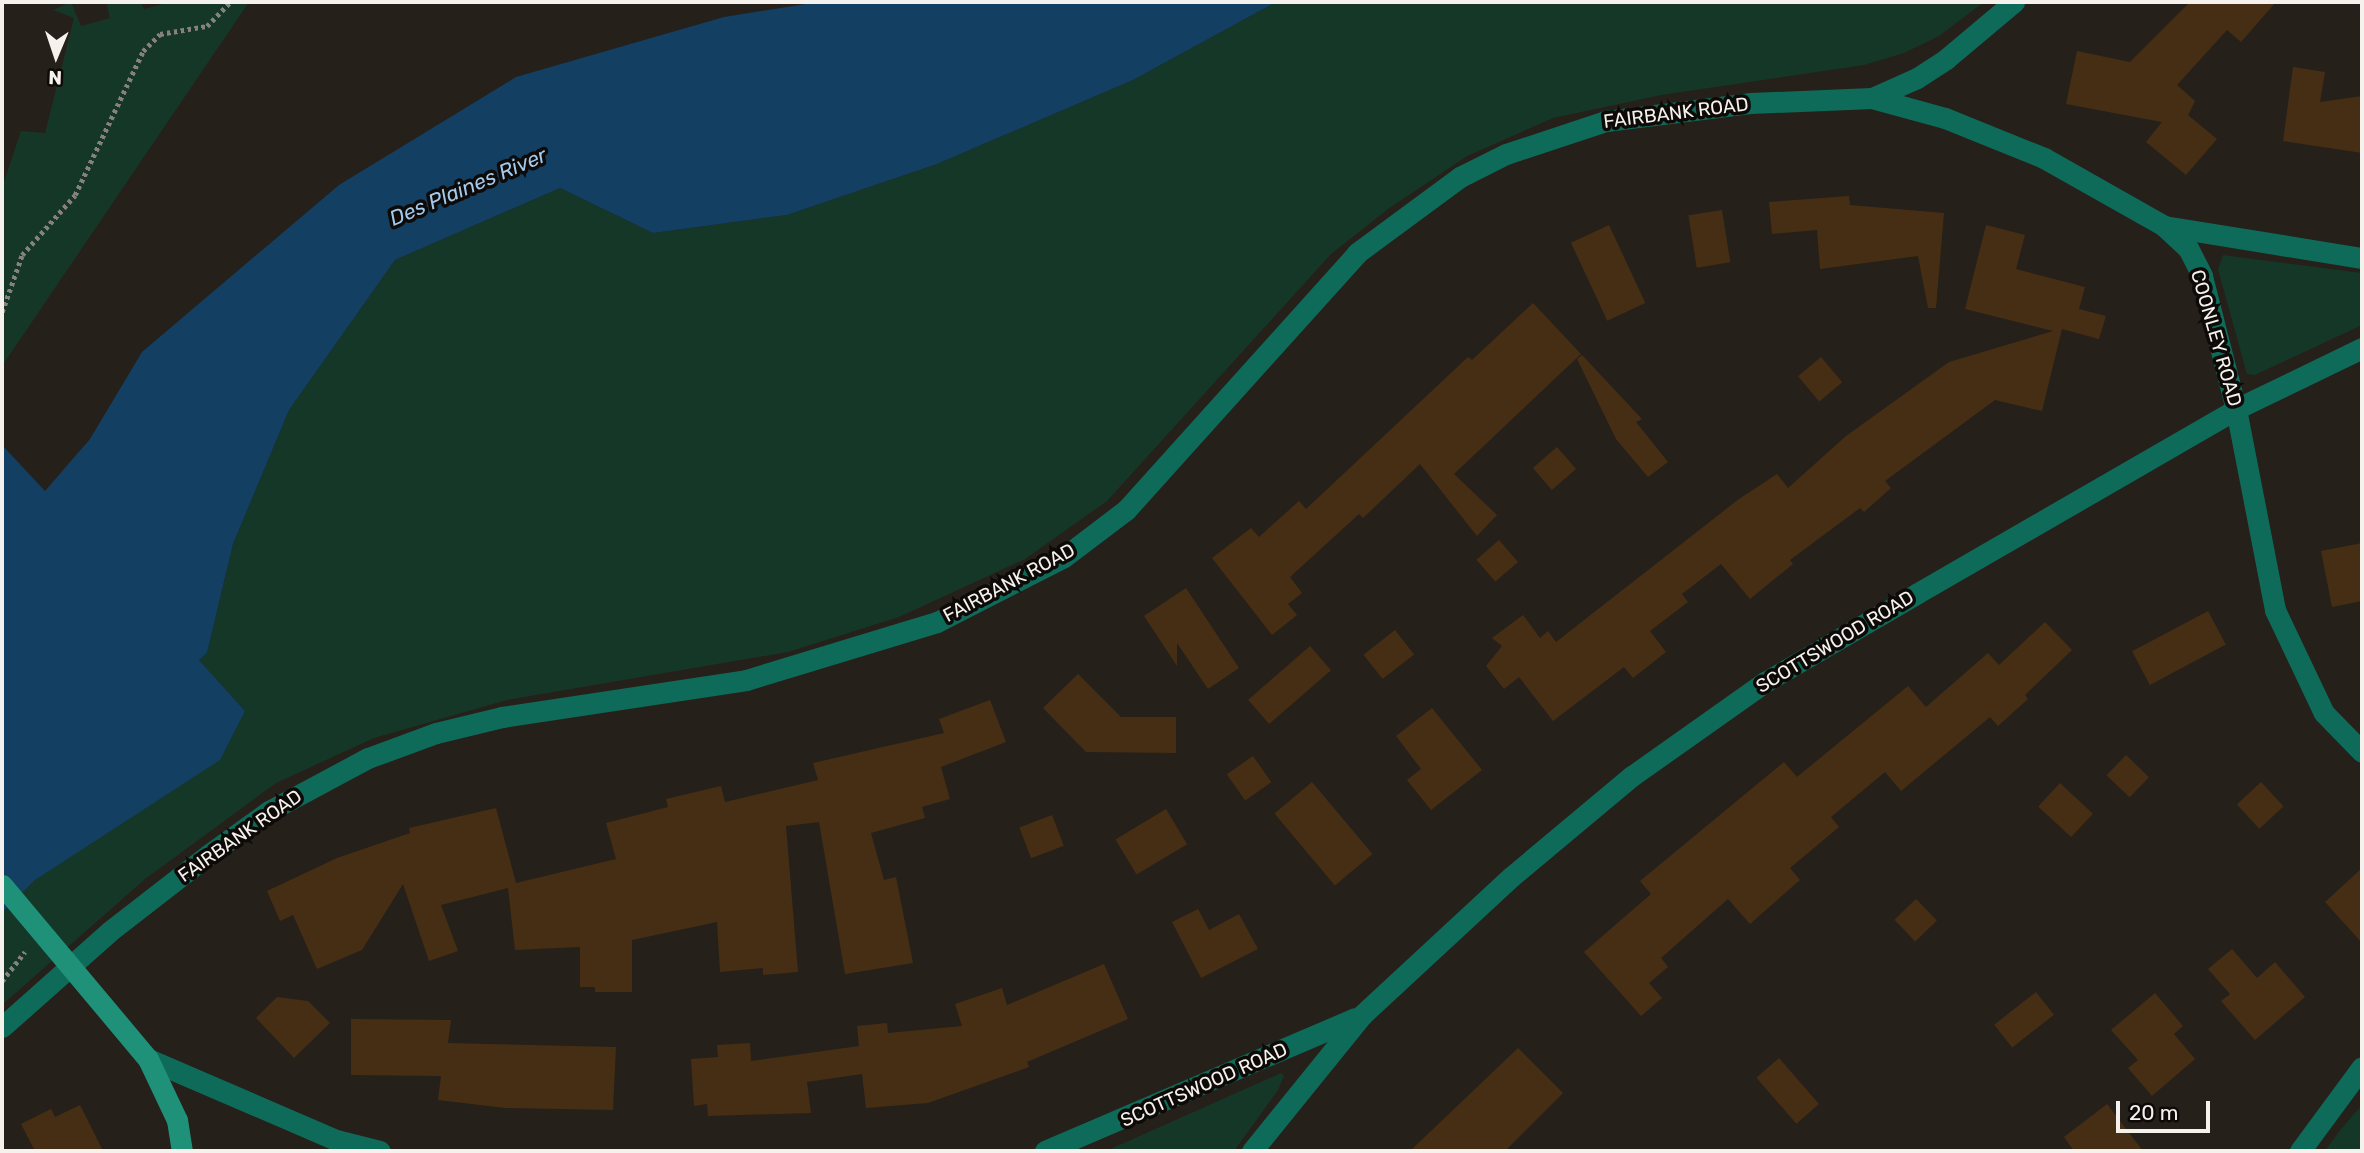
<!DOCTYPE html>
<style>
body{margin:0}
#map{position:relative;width:2364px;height:1153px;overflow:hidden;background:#26201a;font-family:Rubik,sans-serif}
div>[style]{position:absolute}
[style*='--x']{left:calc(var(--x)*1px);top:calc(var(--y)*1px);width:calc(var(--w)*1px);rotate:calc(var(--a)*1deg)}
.green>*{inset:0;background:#153727}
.water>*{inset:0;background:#123f62}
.building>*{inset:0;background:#452e14;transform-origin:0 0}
.path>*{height:4.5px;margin-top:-2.25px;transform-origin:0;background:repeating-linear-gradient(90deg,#87817c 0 3.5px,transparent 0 7px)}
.street>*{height:21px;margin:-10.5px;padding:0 10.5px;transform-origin:10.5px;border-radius:10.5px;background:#0f6b59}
.secondary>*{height:21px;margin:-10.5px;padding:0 10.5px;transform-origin:10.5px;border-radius:10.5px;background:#209179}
span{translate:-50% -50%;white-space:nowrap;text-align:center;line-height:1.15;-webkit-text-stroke:7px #0d0a08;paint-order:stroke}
.street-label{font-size:19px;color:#f5f1ed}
.water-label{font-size:21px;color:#a3c9ec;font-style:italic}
.frame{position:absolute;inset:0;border:4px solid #f5f1ed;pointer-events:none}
.north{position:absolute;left:21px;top:21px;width:70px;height:70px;-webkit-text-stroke:5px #0d0a08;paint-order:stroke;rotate:182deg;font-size:19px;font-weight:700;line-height:28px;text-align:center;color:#f5f1ed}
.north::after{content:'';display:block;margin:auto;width:24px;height:32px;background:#f5f1ed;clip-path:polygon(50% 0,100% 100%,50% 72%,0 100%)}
.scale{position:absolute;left:2116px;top:1101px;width:94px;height:32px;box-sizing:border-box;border:4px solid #f5f1ed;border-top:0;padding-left:9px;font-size:21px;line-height:24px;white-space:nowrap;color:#f5f1ed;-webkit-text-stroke:5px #0d0a08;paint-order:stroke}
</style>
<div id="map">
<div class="green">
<i style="clip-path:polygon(71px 2px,81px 26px,110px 18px,106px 2px,141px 2px,144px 9px,170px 2px,249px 2px,2px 366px,2px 188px,21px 131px,45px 133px,74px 18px,53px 10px)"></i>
<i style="clip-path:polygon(1276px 2px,1984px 2px,1939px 36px,1904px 53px,1864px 65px,1661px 95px,1553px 118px,1467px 156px,1388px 209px,1331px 254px,1107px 501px,1025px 559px,899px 617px,788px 652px,507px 700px,374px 738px,276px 783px,145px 879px,2px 1005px,2px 913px,35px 880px,245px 711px,199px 660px,207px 653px,233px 544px,289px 410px,395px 260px,560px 188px,653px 233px,787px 215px,937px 164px,1133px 80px)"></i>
<i style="clip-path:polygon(2223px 255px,2362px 273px,2362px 325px,2255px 375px,2247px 374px,2218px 269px)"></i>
<i style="clip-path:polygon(1281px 1073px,1284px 1076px,1278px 1090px,1234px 1151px,1106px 1151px)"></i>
<i style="clip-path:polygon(2362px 1105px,2362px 1151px,2325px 1151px,2341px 1129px)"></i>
</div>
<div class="water">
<i style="clip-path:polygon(818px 2px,1276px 2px,1133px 80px,937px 164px,787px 215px,653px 233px,560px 188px,395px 260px,289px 410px,233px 544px,207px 653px,199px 660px,245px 711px,220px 760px,35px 880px,2px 913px,2px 445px,45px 491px,90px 439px,142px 352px,339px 185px,516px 77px,724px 17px)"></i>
</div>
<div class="building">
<i style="clip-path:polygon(2190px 2px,2276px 2px,2241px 42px,2227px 30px,2177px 85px,2195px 101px,2188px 115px,2217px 139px,2186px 175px,2146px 142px,2162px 122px,2066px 104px,2077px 51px,2130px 62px)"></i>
<i style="clip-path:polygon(2293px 67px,2325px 72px,2320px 102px,2362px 96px,2362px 153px,2283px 141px)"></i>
<i style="clip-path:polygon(1849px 196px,1850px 205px,1944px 213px,1936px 308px,1928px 308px,1918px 256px,1820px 269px,1817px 230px,1772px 234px,1769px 202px)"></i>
<i style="left:1722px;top:210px;width:53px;height:34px;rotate:81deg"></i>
<i style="left:1609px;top:225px;width:86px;height:42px;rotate:65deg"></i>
<i style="clip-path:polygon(1986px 225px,2025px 235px,2016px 269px,2085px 287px,2079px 309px,2106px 316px,2099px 339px,2062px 329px,2042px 411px,1995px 400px,1885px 481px,1891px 488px,1864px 512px,1860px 508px,1790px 560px,1793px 564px,1750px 599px,1721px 564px,1682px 594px,1688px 602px,1650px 631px,1666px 652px,1633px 678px,1624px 667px,1553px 721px,1519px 677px,1504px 689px,1486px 666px,1502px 646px,1492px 638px,1523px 615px,1540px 638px,1548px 631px,1556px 642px,1739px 499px,1777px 474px,1788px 488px,1846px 436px,1949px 362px,2053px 331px,1965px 309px)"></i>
<i style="clip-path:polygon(1533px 303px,1581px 354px,1454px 474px,1497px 515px,1477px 536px,1420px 464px,1363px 518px,1359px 514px,1290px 577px,1302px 593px,1288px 604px,1297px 615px,1272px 635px,1212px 558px,1251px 528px,1259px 537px,1299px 501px,1306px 509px,1468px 357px,1472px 360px)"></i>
<i style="clip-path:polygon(1582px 355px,1642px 419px,1636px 422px,1668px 462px,1648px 477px,1616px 439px,1577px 359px)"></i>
<i style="left:1821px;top:357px;width:33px;height:30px;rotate:50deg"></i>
<i style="left:1557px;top:447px;width:29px;height:32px;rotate:49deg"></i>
<i style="left:1499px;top:540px;width:29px;height:30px;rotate:49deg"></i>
<i style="clip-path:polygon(2362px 543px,2362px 601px,2332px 607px,2321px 551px)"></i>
<i style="clip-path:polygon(1186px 588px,1239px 668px,1208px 689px,1177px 643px,1177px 666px,1144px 616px)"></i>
<i style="left:2208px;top:611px;width:38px;height:86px;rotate:62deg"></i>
<i style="clip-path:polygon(2045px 622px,2072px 650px,2025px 695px,2028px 699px,1998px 726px,1990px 717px,1901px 791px,1885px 772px,1831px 817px,1839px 827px,1790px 868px,1800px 880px,1750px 924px,1728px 899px,1661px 958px,1668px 967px,1649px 983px,1662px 998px,1641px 1016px,1584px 952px,1651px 894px,1640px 881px,1784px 762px,1797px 777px,1908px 686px,1926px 707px,1988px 653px,1999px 665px)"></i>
<i style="left:1395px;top:630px;width:31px;height:40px;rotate:52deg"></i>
<i style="left:1310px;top:646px;width:32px;height:82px;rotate:49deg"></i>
<i style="clip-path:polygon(1078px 674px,1121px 717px,1176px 717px,1176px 753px,1086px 752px,1043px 708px)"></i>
<i style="clip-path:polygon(990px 700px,1006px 742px,941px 767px,950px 799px,922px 807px,925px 818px,871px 833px,884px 880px,896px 877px,913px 963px,845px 974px,819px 822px,786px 826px,798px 972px,763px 975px,763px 968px,720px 972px,717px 922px,632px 940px,632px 992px,595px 992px,595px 987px,580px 987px,580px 947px,515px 950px,508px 888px,441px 905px,458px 951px,429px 961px,403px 884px,362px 950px,317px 969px,293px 915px,280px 921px,267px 891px,337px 858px,410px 833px,409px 828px,496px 808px,516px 883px,616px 859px,606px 823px,668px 807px,666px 799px,721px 786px,725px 802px,818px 780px,813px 763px,944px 733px,939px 719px)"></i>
<i style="clip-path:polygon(1432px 708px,1482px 770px,1431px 810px,1407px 780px,1421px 769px,1396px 736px)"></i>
<i style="left:2126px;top:755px;width:32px;height:28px;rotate:44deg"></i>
<i style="left:1253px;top:756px;width:32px;height:32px;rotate:55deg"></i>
<i style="left:1312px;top:782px;width:94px;height:49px;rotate:50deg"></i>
<i style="left:2261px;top:782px;width:33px;height:33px;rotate:47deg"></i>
<i style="left:2060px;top:783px;width:45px;height:32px;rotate:43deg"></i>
<i style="left:1166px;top:809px;width:41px;height:59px;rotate:59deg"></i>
<i style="left:1052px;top:815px;width:33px;height:35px;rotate:69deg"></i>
<i style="clip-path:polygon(2362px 868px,2362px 943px,2325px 902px)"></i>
<i style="left:1916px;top:899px;width:30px;height:30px;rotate:46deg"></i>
<i style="clip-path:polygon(1198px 909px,1209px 930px,1239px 914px,1258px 949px,1201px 978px,1172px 922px)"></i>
<i style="clip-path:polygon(2232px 949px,2257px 978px,2275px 962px,2305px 997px,2255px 1040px,2221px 1001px,2230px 994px,2208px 969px)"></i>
<i style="clip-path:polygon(1104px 964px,1128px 1019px,1027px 1062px,1029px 1067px,928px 1103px,866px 1108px,862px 1074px,807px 1082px,811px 1113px,708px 1116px,707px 1104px,694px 1106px,691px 1059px,718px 1057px,717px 1045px,750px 1043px,751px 1061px,859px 1046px,857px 1026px,887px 1023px,888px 1033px,962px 1026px,955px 1004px,1002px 988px,1007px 1005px)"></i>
<i style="left:2036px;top:992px;width:29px;height:53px;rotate:52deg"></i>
<i style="clip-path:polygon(2155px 993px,2183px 1026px,2174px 1034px,2195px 1059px,2152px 1096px,2128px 1068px,2138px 1060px,2111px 1030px)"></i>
<i style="clip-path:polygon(277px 997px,308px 1001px,330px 1023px,294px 1058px,256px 1018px)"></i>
<i style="clip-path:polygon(351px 1019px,451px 1020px,448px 1043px,616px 1047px,613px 1110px,505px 1108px,438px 1100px,441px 1076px,351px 1075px)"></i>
<i style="clip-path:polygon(1518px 1048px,1563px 1093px,1505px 1151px,1410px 1151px)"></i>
<i style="left:1779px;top:1058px;width:61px;height:30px;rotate:49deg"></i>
<i style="clip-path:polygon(2107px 1104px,2143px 1151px,2074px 1151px,2064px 1137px)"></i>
<i style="clip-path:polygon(80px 1105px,103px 1151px,35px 1151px,21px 1124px,51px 1109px,55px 1117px)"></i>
</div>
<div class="path">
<i style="--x:2;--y:312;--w:60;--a:-70.7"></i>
<i style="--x:22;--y:255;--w:80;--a:-48.5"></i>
<i style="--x:75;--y:195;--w:159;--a:-64.7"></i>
<i style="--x:143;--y:51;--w:24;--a:-45"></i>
<i style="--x:160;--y:34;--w:48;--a:-9.7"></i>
<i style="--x:207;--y:26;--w:33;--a:-46"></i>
<i style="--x:2;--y:981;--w:37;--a:-52"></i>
</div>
<div class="street">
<i style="--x:1872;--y:98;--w:76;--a:15.3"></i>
<i style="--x:1945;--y:118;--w:107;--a:22"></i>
<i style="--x:2044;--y:158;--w:138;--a:29.5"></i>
<i style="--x:2164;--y:226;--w:33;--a:43"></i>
<i style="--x:2188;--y:248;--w:31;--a:63"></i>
<i style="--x:2202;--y:276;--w:137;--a:75.7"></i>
<i style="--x:2236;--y:409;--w:205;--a:79"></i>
<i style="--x:2275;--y:610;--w:114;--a:64.6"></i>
<i style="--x:2324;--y:713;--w:54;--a:45.7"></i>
<i style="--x:2164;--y:226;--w:201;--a:9.2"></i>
<i style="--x:2;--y:1027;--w:144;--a:-41.6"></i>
<i style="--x:110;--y:931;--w:124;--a:-37.8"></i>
<i style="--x:208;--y:855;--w:75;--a:-35.8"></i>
<i style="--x:269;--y:811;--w:112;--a:-28.2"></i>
<i style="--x:368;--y:758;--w:72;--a:-20.2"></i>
<i style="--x:436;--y:733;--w:68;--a:-13.6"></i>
<i style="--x:502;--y:717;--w:247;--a:-8.6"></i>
<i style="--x:746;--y:680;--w:200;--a:-16.9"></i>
<i style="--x:937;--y:622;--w:143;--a:-27.1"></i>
<i style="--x:1064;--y:557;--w:78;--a:-37.2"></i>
<i style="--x:1126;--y:510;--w:346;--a:-48"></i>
<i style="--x:1357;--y:253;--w:128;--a:-36.4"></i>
<i style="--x:1460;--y:177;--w:51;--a:-26.6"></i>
<i style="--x:1506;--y:154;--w:105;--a:-18.3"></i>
<i style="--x:1606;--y:121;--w:145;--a:-7.1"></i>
<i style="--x:1750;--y:103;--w:122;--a:-2.3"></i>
<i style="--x:1872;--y:98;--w:49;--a:-24"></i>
<i style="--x:1917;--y:78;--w:35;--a:-33"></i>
<i style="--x:1946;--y:59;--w:89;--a:-40"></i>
<i style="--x:148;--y:1059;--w:205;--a:23.3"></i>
<i style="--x:336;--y:1140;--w:45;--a:14"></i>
<i style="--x:1045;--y:1151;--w:337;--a:-23.2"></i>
<i style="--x:1252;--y:1151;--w:175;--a:-51"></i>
<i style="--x:1362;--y:1015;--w:203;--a:-42.8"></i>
<i style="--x:1511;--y:877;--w:158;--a:-39.9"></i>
<i style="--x:1632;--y:776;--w:163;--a:-35.3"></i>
<i style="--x:1765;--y:682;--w:175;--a:-30.2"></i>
<i style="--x:1916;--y:594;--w:370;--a:-30"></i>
<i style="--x:2236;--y:409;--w:140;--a:-25.8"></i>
<i style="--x:2300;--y:1151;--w:104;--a:-53.6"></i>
</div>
<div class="secondary">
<i style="--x:2;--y:885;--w:227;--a:50"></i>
<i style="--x:148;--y:1059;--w:68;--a:64.6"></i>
<i style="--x:177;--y:1120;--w:31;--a:81"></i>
</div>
<div class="street-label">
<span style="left:1676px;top:113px;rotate:-7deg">FAIRBANK ROAD</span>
<span style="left:2216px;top:338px;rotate:74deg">COONLEY ROAD</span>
<span style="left:1009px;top:583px;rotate:-28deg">FAIRBANK ROAD</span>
<span style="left:1835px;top:642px;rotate:-31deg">SCOTTSWOOD ROAD</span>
<span style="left:240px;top:836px;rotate:-35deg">FAIRBANK ROAD</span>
<span style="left:1204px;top:1085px;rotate:-24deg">SCOTTSWOOD ROAD</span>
</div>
<div class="water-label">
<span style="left:468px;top:187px;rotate:-23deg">Des Plaines River</span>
</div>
<div class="frame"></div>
<div class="north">N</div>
<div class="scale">20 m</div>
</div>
